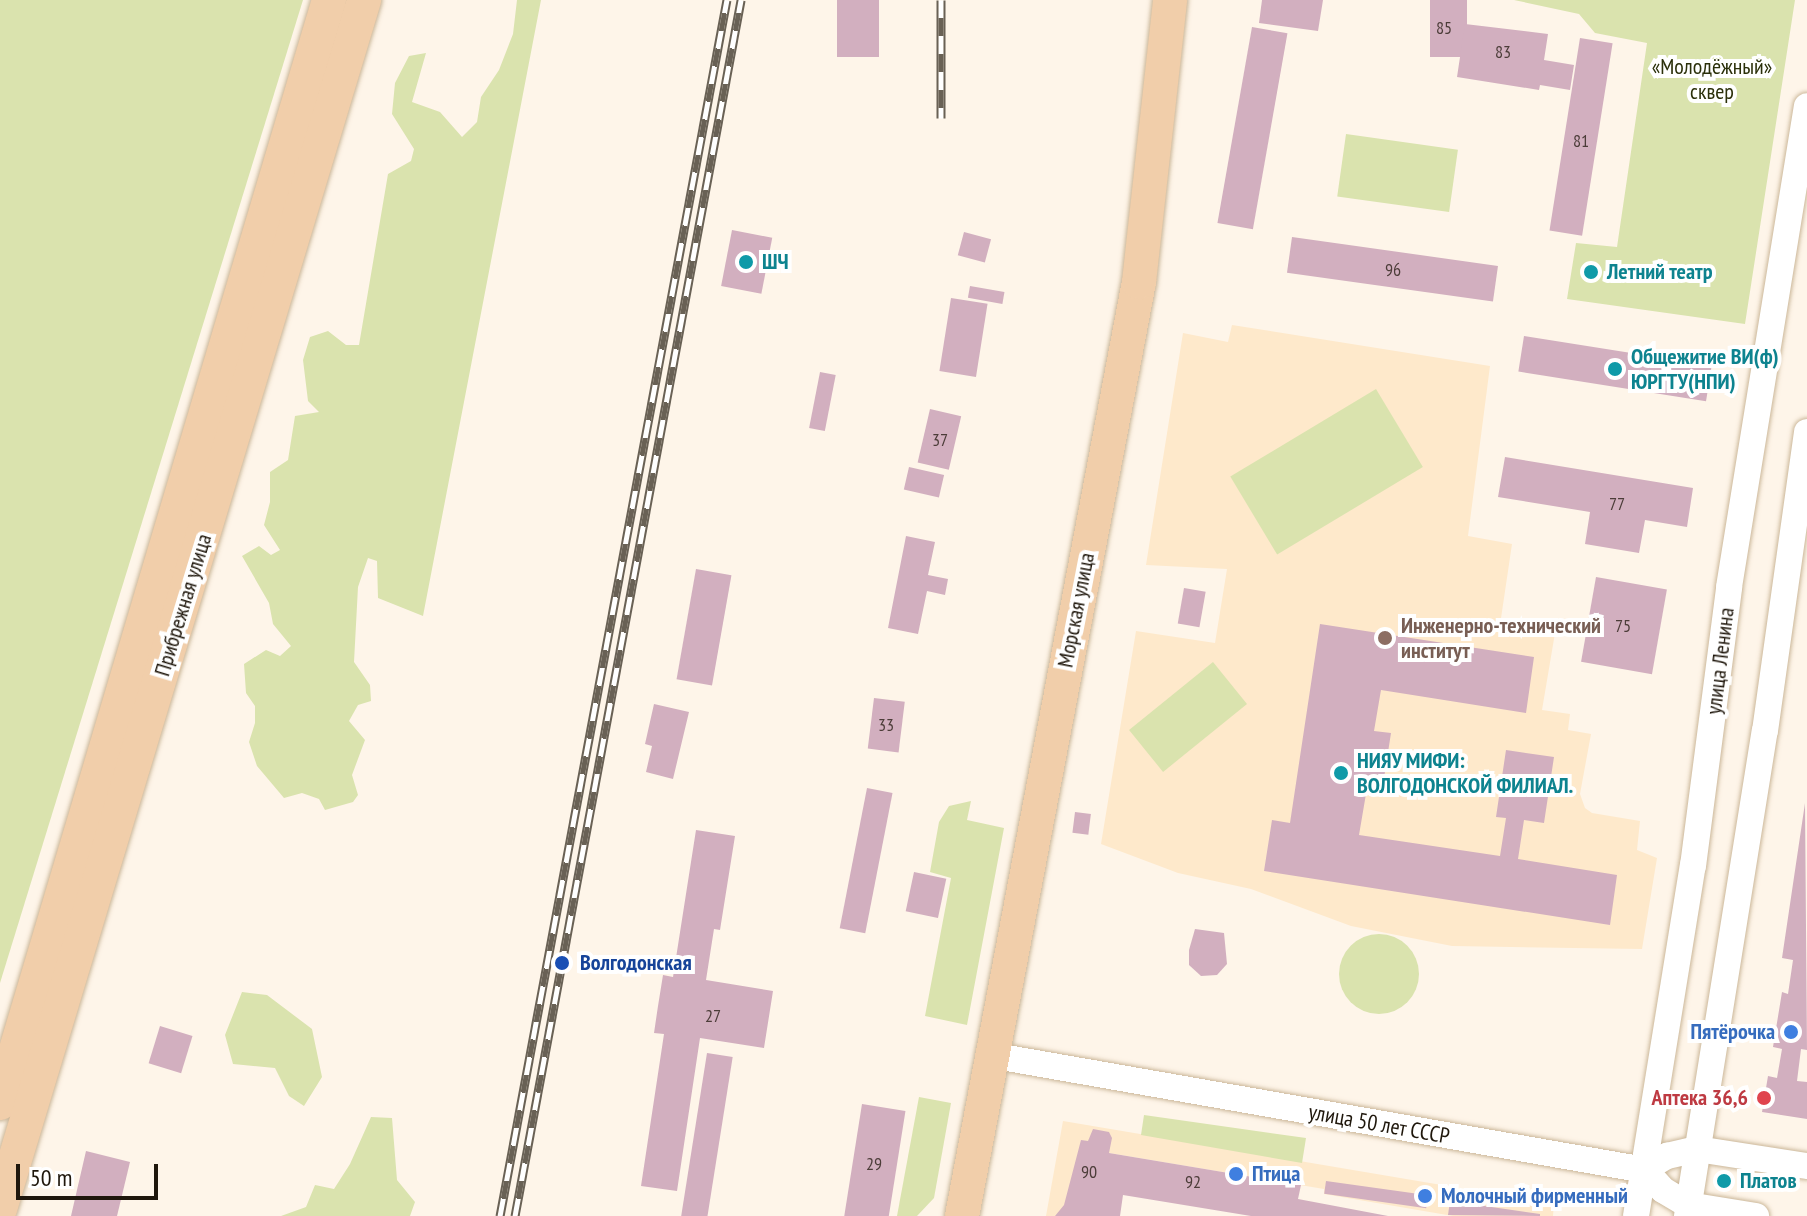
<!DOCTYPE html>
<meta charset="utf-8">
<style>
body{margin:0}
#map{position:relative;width:1807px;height:1216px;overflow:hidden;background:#fef5e9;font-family:"PT Sans Narrow",sans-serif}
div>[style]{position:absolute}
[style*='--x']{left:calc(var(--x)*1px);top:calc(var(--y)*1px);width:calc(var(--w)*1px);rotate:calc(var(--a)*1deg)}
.built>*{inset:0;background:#fee9cb}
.green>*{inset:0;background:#dae3ae;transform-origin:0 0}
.round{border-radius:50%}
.building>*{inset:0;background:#d2afbf;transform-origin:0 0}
.roads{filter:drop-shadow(0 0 2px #cbb799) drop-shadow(0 0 2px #cbb799)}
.minor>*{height:26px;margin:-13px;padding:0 13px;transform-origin:13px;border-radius:13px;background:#fff}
.major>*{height:34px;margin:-17px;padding:0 17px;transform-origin:17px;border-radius:17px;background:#f1ceaa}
.rail>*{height:9px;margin-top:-4.5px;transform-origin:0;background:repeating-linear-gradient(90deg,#fff 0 18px,#696155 0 36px);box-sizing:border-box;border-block:2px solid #696155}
.dots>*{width:22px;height:22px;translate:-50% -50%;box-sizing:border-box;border:4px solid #fff;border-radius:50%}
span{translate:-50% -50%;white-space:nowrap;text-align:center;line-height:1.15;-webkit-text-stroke:8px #fff;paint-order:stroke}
.number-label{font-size:18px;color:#4c3d39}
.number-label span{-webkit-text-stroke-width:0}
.park-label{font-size:22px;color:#2b300a}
.culture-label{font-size:22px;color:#0d838f;font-weight:700}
.left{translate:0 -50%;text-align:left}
.street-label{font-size:22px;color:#1f170c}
.education-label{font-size:22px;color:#785e54;font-weight:700}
.transit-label{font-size:22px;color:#164399;font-weight:700}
.shop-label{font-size:22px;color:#366cbe;font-weight:700}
.right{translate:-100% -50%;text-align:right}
.health-label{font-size:22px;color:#be3a42;font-weight:700}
.scale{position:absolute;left:16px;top:1164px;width:142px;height:36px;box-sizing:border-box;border:4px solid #1f170c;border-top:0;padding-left:10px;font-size:24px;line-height:28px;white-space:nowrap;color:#1f170c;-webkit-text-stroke:6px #fff;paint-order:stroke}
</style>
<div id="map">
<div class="built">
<i style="clip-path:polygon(1232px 325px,1490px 366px,1468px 536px,1512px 544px,1500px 625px,1555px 633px,1542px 710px,1570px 714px,1568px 730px,1591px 734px,1580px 794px,1585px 808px,1592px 813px,1640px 821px,1637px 850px,1657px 858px,1642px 949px,1452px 946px,1351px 926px,1251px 889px,1178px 873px,1101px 844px,1136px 631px,1215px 643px,1227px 569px,1146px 565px,1183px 333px,1228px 342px)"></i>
<i style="clip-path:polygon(1063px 1121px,1554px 1204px,1553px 1216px,1453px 1216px,1324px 1194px,1324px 1189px,1109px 1153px,1100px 1216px,1046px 1216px)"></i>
</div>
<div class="green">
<i style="clip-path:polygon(0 0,303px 0,0 983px)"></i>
<i style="clip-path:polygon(517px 0,541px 0,423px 616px,378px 598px,377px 561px,368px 558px,358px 587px,354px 662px,370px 685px,371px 701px,358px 705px,349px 721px,365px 740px,352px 775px,358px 795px,353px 802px,325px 810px,319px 799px,302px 793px,284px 798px,257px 766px,249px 742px,255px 723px,255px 706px,246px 693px,244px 664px,266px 650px,280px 656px,291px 646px,273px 624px,269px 603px,242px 556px,259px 546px,271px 555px,280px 550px,264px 525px,270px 502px,270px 472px,288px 460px,295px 416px,319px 412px,308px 401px,303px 360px,310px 337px,328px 331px,346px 345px,359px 345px,388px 174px,411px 161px,414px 149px,392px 114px,395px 83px,409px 56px,426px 53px,412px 102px,440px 112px,462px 137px,477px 122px,481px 97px,499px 70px,513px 34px)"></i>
<i style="clip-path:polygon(1795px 0,1745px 324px,1567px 299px,1576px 243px,1617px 247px,1647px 43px,1595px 33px,1579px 14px,1514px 0)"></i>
<i style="left:1346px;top:134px;width:113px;height:63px;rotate:8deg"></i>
<i style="left:1376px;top:389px;width:91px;height:170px;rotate:59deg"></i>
<i style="left:1213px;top:662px;width:54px;height:108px;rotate:51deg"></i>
<i style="clip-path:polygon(971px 801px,967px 820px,1004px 828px,967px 1025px,925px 1016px,951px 878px,930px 872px,939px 822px,949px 806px)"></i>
<i class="round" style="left:1339px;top:934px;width:80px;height:80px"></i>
<i style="clip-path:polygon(242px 992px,267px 995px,312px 1029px,322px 1077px,304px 1106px,289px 1096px,275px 1068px,233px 1064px,225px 1035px)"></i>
<i style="clip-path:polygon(919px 1097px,951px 1103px,934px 1198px,917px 1216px,897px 1216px)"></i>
<i style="clip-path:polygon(1144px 1115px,1306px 1138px,1302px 1163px,1141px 1135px)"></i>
<i style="clip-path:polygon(371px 1117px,392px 1118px,397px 1180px,415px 1202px,410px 1216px,281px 1216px,306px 1207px,315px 1185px,334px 1189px,350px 1164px)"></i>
</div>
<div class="building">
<i style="left:837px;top:0;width:42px;height:57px"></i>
<i style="clip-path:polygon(1262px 0,1323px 0,1318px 31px,1259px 23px)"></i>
<i style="left:1430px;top:0;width:37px;height:57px"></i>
<i style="clip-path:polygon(1465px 24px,1548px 34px,1544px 60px,1574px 65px,1570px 90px,1540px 85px,1539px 90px,1457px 77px)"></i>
<i style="left:1252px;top:27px;width:36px;height:199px;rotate:10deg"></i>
<i style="left:1580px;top:38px;width:33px;height:195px;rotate:9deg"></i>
<i style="left:732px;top:230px;width:41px;height:57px;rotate:11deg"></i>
<i style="left:964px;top:232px;width:28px;height:24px;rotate:15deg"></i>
<i style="left:1292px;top:237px;width:208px;height:36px;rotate:8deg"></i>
<i style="left:970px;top:286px;width:35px;height:12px;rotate:10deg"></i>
<i style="left:951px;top:298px;width:37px;height:74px;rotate:9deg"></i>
<i style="left:1524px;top:336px;width:190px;height:36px;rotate:9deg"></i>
<i style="left:820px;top:372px;width:16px;height:57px;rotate:11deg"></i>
<i style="left:930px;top:409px;width:32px;height:55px;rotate:13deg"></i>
<i style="clip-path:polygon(1505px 457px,1693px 488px,1687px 527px,1645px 520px,1639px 553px,1585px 544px,1590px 512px,1498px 497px)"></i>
<i style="left:909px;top:467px;width:36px;height:23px;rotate:13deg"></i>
<i style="clip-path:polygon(906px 536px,935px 542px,928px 575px,948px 579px,945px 595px,927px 591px,918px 634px,888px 628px)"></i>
<i style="left:696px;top:569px;width:36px;height:112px;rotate:10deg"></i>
<i style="left:1596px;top:577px;width:72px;height:86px;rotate:10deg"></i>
<i style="left:1184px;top:588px;width:22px;height:36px;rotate:10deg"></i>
<i style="clip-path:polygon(1320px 624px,1534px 657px,1526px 713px,1381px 690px,1374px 731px,1391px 733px,1382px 791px,1367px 788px,1359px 835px,1500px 856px,1506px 818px,1496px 817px,1506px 750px,1554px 757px,1544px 823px,1524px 820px,1518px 859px,1617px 875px,1610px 925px,1264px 871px,1272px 820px,1290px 823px)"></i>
<i style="left:874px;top:698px;width:31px;height:51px;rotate:7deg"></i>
<i style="clip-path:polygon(654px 704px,689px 712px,673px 779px,646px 772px,652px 746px,645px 744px)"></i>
<i style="left:867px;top:788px;width:26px;height:143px;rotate:11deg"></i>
<i style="clip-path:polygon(1805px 803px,1807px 1050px,1801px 1049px,1797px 1081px,1807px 1082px,1807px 1119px,1762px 1112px,1768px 1076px,1777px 1078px,1782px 1049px,1773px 1047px,1782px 992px,1788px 994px,1793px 960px,1782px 958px)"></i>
<i style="left:1075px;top:812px;width:16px;height:21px;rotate:7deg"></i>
<i style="clip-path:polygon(696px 830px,735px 836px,720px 930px,714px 929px,706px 980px,773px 991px,764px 1048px,700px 1038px,677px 1191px,641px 1186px,664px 1034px,654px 1033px,658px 1006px,663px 975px,673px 977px)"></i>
<i style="left:914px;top:872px;width:33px;height:40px;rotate:12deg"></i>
<i style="clip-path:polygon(1195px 929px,1224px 933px,1227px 964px,1217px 975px,1201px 976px,1189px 965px,1189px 950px)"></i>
<i style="left:160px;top:1026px;width:34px;height:39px;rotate:17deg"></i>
<i style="left:707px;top:1053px;width:26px;height:165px;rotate:9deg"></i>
<i style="left:862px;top:1104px;width:44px;height:114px;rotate:9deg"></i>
<i style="clip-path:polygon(1093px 1129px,1109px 1132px,1112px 1138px,1109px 1153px,1301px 1185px,1298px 1199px,1388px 1216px,1251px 1216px,1123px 1195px,1120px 1216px,1055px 1216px,1064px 1205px,1081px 1140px,1088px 1141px)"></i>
<i style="clip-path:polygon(86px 1151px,130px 1162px,117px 1216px,71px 1216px)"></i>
<i style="left:1326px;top:1181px;width:103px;height:13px;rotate:8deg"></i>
<i style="clip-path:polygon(1450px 1201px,1540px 1214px,1540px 1216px,1448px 1215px)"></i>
</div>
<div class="roads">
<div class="minor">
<i style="--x:990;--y:1055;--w:665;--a:9.96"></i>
<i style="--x:1645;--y:1170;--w:27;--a:48"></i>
<i style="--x:1663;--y:1190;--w:29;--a:31"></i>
<i style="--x:1688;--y:1205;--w:69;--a:9.2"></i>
<i style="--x:1645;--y:1169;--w:26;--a:-31"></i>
<i style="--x:1667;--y:1156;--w:31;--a:-13"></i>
<i style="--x:1697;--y:1149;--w:111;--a:8.8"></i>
<i style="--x:1636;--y:1216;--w:355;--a:-80.8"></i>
<i style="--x:1693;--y:866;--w:281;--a:-82.6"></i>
<i style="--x:1729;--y:587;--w:487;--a:-80.8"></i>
<i style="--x:1687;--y:1216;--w:491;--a:-80.9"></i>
<i style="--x:1765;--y:731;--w:302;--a:-82"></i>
</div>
<div class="major">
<i style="--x:0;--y:1103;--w:1151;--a:-73.39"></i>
<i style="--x:0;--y:1209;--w:1263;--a:-73.24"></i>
<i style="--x:962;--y:1216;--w:951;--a:-79.27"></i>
<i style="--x:1139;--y:282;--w:284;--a:-83.7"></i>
</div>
</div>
<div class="rail">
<i style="--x:941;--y:0;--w:118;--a:90"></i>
<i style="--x:500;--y:1216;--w:1237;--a:-79.43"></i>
<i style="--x:515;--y:1216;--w:1237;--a:-79.47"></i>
</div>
<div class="dots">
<i style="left:746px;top:262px;background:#0f9aa8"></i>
<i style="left:1591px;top:272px;background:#0f9aa8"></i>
<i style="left:1615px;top:369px;background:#0f9aa8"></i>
<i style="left:1385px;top:638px;background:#8d6e63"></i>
<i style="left:1341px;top:773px;background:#0f9aa8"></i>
<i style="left:562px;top:963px;background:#1a4fb4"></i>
<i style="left:1791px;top:1032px;background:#3f7fe0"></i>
<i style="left:1764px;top:1098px;background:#e0444e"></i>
<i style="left:1236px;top:1174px;background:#3f7fe0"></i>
<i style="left:1724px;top:1181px;background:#0f9aa8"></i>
<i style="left:1425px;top:1196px;background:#3f7fe0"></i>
</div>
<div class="number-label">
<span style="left:1444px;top:28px">85</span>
<span style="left:1503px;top:52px">83</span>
<span style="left:1581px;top:141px">81</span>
<span style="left:1393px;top:270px">96</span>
<span style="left:940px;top:440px">37</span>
<span style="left:1617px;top:504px">77</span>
<span style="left:1623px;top:626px">75</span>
<span style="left:886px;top:725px">33</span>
<span style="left:713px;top:1016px">27</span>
<span style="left:874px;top:1164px">29</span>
<span style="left:1089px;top:1172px">90</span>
<span style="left:1193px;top:1182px">92</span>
</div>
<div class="park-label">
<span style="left:1712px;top:79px">«Молодёжный»<br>сквер</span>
</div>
<div class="culture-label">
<span class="left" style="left:762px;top:262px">ШЧ</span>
<span class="left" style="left:1607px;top:272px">Летний театр</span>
<span class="left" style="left:1631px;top:369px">Общежитие ВИ(ф)<br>ЮРГТУ(НПИ)</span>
<span class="left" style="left:1357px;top:773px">НИЯУ МИФИ:<br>ВОЛГОДОНСКОЙ ФИЛИАЛ.</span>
<span class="left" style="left:1740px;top:1181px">Платов</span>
</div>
<div class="street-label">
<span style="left:183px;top:605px;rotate:-73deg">Прибрежная улица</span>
<span style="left:1076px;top:610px;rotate:-79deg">Морская улица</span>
<span style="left:1720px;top:661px;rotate:-83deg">улица Ленина</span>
<span style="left:1379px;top:1124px;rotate:10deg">улица 50 лет СССР</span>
</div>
<div class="education-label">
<span class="left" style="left:1401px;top:638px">Инженерно-технический<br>институт</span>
</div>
<div class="transit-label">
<span class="left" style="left:580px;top:963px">Волгодонская</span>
</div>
<div class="shop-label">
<span class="right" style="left:1775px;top:1032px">Пятёрочка</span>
<span class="left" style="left:1252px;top:1174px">Птица</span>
<span class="left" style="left:1441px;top:1196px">Молочный фирменный</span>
</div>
<div class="health-label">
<span class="right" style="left:1748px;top:1098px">Аптека 36,6</span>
</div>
<div class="scale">50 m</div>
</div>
